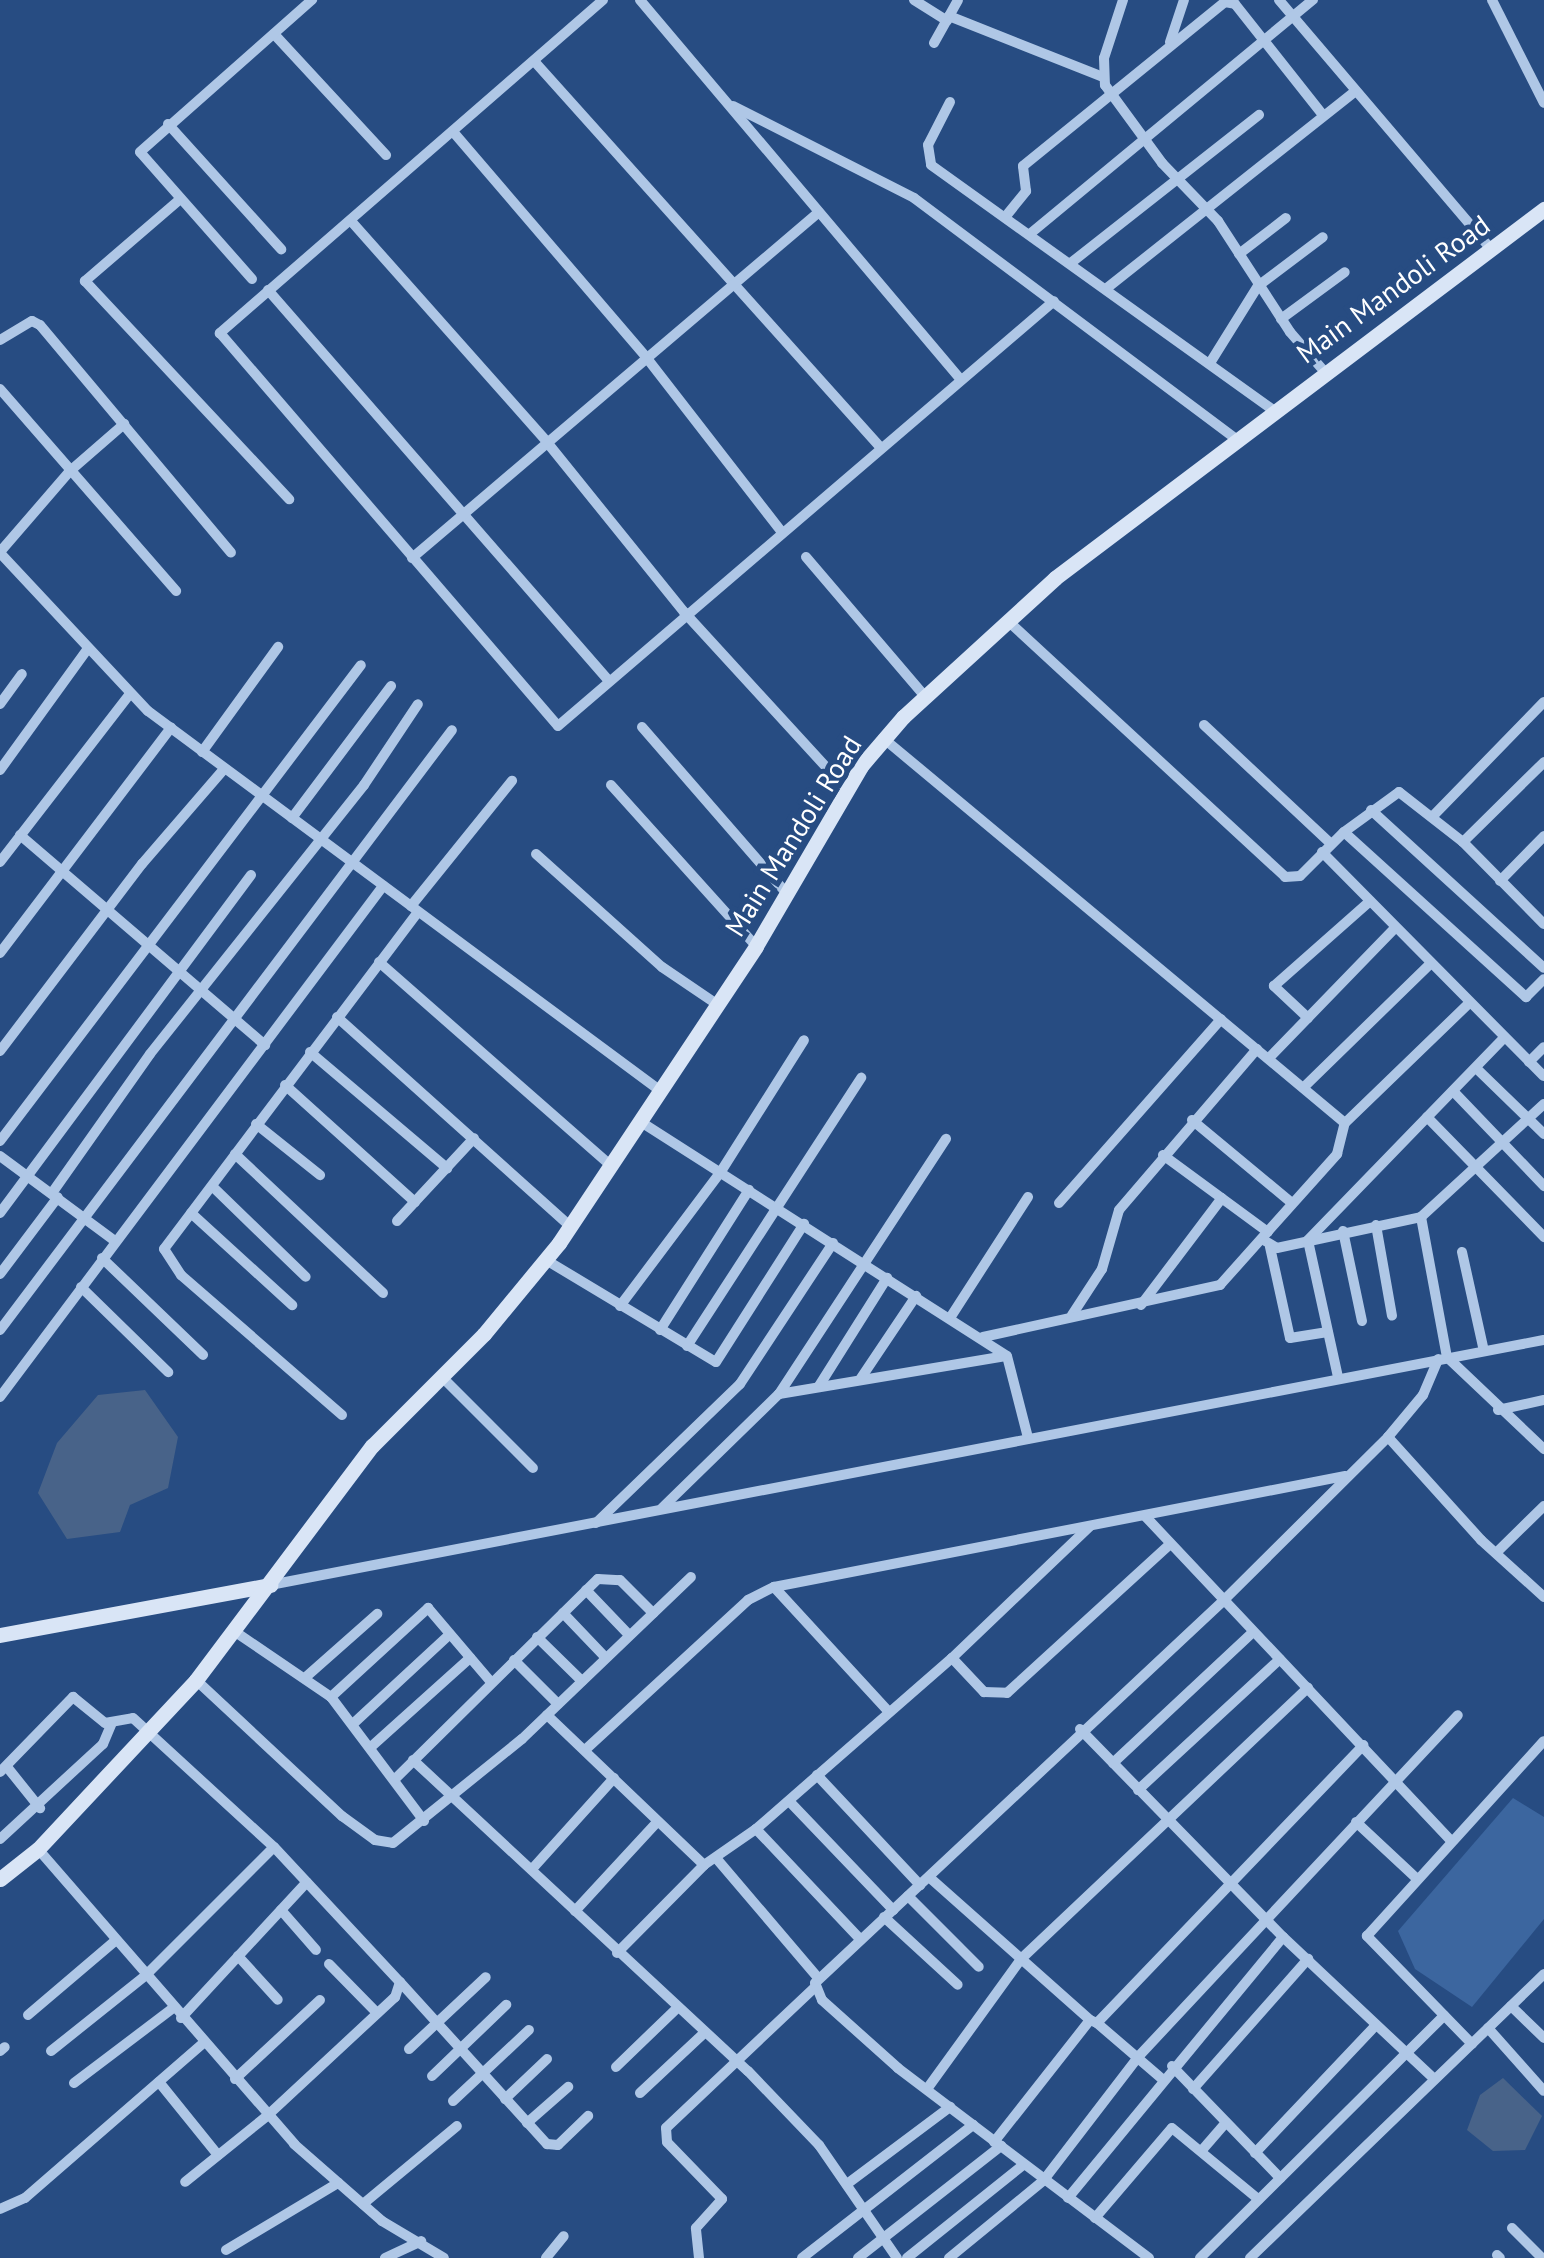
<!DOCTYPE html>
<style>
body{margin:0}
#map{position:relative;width:1544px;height:2258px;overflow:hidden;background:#274c82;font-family:"PT Sans",sans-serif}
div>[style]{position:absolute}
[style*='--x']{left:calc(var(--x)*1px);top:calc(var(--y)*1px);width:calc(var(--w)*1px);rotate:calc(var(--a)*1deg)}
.green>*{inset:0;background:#3c669f}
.water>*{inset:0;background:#486389}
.street>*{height:10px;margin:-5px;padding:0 5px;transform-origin:5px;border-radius:5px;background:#afc7e6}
.secondary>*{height:15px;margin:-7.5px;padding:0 7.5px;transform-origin:7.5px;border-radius:7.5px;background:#d9e5f6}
span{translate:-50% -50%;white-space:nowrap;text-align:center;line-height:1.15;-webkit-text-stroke:10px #274c82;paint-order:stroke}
.street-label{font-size:28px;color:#fff}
</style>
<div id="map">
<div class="green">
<i style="clip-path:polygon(1513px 1798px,1544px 1817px,1544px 1919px,1472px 2007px,1415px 1969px,1398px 1931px)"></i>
</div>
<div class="water">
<i style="clip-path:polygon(145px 1390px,178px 1437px,168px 1488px,130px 1505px,120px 1532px,67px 1539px,38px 1493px,57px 1443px,98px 1395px)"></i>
<i style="clip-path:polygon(1503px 2078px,1542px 2116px,1525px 2150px,1493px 2151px,1467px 2130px,1480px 2095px)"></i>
</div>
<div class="street">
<i style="--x:603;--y:0;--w:508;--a:138.99"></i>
<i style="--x:220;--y:333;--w:518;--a:49.3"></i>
<i style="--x:558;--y:726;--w:653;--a:-40.59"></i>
<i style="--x:640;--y:0;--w:497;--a:49.8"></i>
<i style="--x:914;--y:0;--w:39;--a:32"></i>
<i style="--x:1123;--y:0;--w:61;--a:108.1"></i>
<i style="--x:1104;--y:58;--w:27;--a:88"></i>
<i style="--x:1105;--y:85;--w:97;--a:53.8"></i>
<i style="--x:1162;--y:163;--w:81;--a:46"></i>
<i style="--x:1218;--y:221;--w:132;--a:57"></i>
<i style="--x:1290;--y:332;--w:52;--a:48.9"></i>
<i style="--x:1279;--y:0;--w:326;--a:49.6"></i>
<i style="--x:1492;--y:0;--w:115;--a:63.2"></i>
<i style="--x:949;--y:16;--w:166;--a:21.6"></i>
<i style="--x:274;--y:34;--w:165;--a:47.2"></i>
<i style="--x:1170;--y:42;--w:44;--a:-71.6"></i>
<i style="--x:934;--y:43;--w:49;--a:-60.8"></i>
<i style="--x:534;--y:61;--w:520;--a:48.12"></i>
<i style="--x:950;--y:102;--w:48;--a:117.1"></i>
<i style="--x:928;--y:145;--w:20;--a:81"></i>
<i style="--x:931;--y:165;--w:421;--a:35.6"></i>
<i style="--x:733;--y:106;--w:203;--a:26.9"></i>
<i style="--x:914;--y:198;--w:401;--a:36.8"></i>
<i style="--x:168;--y:124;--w:169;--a:47.9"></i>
<i style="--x:455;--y:134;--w:294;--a:49.4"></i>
<i style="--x:646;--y:357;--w:219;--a:52.2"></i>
<i style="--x:178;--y:201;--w:123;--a:139.3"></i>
<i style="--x:85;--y:281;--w:299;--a:46.9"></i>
<i style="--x:1006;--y:216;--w:32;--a:-51"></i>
<i style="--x:1026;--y:191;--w:25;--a:-97"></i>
<i style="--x:1023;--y:166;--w:260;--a:-39.1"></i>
<i style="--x:1225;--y:2;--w:10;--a:11"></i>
<i style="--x:1235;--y:4;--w:142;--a:51.6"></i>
<i style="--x:351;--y:221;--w:294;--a:48.4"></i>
<i style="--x:546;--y:441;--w:220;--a:51.1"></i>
<i style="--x:684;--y:612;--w:243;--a:47.5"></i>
<i style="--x:1031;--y:233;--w:366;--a:-39.6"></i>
<i style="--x:1239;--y:254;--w:59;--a:-37.5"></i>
<i style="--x:1072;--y:262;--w:238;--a:-38.2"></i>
<i style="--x:252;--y:279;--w:169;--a:-131.4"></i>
<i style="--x:140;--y:152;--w:230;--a:-41.5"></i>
<i style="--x:1107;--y:288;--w:314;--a:-38.4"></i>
<i style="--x:268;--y:290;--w:519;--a:48.91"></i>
<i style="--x:1281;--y:319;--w:79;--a:-36.3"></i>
<i style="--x:0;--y:340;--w:37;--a:-31"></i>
<i style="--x:32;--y:321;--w:9;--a:27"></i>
<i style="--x:40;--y:325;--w:297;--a:50"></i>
<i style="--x:1210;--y:363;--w:91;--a:-58.1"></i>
<i style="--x:1258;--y:286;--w:81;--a:-37"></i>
<i style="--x:0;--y:389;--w:268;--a:48.9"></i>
<i style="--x:0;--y:552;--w:107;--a:-49.2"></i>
<i style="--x:70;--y:471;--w:72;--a:-41"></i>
<i style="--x:0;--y:553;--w:216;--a:46.9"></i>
<i style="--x:148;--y:711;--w:640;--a:36.55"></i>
<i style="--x:806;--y:557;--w:182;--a:49.5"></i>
<i style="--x:412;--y:558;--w:534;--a:-40.37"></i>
<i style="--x:1008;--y:621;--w:377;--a:42.7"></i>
<i style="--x:1285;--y:877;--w:15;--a:-4"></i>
<i style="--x:1300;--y:876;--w:62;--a:-45"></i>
<i style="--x:1344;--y:832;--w:68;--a:-36"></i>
<i style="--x:1399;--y:792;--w:81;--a:38"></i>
<i style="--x:1463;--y:842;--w:115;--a:45.4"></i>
<i style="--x:0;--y:704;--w:37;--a:-54"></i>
<i style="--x:1204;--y:725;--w:174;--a:43.1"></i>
<i style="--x:642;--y:727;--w:221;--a:49"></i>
<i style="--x:883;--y:738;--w:601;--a:39.81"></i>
<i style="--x:202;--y:752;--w:130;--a:-54.1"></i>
<i style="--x:0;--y:770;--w:147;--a:-54.1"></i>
<i style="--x:611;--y:785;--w:217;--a:48"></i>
<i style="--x:1371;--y:810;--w:234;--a:42.4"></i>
<i style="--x:1433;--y:816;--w:159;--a:-45.8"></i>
<i style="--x:292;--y:818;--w:165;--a:-53.1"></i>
<i style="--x:1344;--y:832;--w:246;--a:42.2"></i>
<i style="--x:1526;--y:997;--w:25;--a:-45"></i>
<i style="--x:20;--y:835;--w:323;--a:40.6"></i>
<i style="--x:1463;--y:842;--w:114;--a:-44.6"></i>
<i style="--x:1322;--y:852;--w:315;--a:45.3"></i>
<i style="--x:536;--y:854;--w:169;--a:41.9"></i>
<i style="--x:662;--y:967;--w:68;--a:34.2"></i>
<i style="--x:0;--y:862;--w:212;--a:-52.3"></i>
<i style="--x:1500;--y:881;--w:63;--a:-45.6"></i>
<i style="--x:411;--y:906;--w:161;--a:-51.1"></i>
<i style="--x:0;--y:953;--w:283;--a:-52.8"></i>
<i style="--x:379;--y:962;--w:310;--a:41.3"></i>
<i style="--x:337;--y:1017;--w:314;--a:41.9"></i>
<i style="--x:1308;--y:1018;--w:47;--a:-136.7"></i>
<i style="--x:1274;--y:986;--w:128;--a:-41.5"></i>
<i style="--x:0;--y:1051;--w:235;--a:-52.8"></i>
<i style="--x:142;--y:864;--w:125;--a:-49.2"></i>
<i style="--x:310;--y:1052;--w:180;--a:40.3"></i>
<i style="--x:1269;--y:1058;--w:181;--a:-45.9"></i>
<i style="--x:1529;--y:1062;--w:21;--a:-45"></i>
<i style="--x:1476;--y:1068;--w:95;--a:44.1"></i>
<i style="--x:285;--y:1085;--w:175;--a:42"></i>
<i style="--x:1304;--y:1087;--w:176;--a:-44.3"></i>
<i style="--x:1453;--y:1091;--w:132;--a:46.2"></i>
<i style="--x:1427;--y:1117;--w:168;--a:45.7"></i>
<i style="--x:1192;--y:1120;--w:130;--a:39.7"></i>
<i style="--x:641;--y:1122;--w:434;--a:32.6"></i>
<i style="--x:1007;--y:1356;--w:85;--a:75.6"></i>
<i style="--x:256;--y:1124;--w:82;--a:38.6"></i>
<i style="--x:0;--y:1141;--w:597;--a:-52.82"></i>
<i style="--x:235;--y:1154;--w:203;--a:43.2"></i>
<i style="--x:1163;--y:1155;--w:130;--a:36.3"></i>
<i style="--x:0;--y:1156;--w:143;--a:36.5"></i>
<i style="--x:213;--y:1187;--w:129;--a:44.1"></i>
<i style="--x:52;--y:1193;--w:170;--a:-54.8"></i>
<i style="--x:150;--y:1054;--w:344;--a:-51.5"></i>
<i style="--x:364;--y:785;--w:97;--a:-56.3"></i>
<i style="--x:1059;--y:1203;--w:245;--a:-48.6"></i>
<i style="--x:0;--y:1213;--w:421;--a:-53.4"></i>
<i style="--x:191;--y:1213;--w:137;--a:42.3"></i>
<i style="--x:1421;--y:1217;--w:167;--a:-42.6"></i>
<i style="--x:397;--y:1221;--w:113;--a:-47.1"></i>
<i style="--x:1376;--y:1225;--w:92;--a:80"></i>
<i style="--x:1343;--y:1231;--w:92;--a:78.1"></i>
<i style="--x:1262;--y:1239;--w:17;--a:31"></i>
<i style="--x:1277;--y:1248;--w:147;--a:-12.1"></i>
<i style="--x:1421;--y:1217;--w:142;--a:79.5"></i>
<i style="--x:1447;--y:1357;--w:134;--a:43.5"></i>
<i style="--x:1270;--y:1247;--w:93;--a:77.6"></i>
<i style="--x:1290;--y:1338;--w:38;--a:-9"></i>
<i style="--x:1462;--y:1252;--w:101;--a:77.5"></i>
<i style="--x:102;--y:1258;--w:140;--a:43.8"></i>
<i style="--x:546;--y:1260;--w:198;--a:31"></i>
<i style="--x:716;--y:1362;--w:164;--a:-57.5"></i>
<i style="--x:0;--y:1274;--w:96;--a:-53"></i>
<i style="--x:81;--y:1287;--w:122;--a:44.3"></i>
<i style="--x:1141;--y:1305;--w:134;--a:-52.9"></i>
<i style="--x:620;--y:1306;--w:166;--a:-53.1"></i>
<i style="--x:720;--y:1173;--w:157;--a:-57.7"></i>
<i style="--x:1072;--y:1315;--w:55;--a:-56.9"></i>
<i style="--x:1102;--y:1269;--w:61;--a:-73.9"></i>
<i style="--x:1119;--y:1210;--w:212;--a:-49.4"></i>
<i style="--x:950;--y:1318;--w:144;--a:-57.2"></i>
<i style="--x:0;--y:1330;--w:751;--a:-53.01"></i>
<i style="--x:660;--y:1330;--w:166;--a:-57.6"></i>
<i style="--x:983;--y:1337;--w:243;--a:-12.4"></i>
<i style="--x:1220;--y:1285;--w:176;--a:-48.2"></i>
<i style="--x:1337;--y:1154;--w:32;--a:-76"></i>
<i style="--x:1345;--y:1123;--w:170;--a:-44"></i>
<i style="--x:687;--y:1346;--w:320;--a:-57"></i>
<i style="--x:441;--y:1376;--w:130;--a:45"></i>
<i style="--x:1338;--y:1377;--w:140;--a:-102.4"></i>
<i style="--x:1308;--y:1240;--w:280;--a:-45.9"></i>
<i style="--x:861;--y:1378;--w:99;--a:-56.1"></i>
<i style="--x:819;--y:1386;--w:128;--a:-57.8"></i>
<i style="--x:779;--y:1394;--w:230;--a:-9.5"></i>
<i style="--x:0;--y:1397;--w:639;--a:-53.15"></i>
<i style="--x:1498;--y:1410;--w:47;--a:-12.3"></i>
<i style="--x:342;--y:1415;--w:213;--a:-139"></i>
<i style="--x:181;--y:1275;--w:31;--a:-123"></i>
<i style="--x:164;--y:1249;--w:422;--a:-53"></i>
<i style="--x:1388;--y:1437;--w:139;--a:47.9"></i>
<i style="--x:1481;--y:1540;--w:85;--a:42.1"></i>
<i style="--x:662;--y:1508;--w:163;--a:-44.3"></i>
<i style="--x:779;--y:1394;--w:305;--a:-56.8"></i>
<i style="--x:1145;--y:1516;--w:444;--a:46.7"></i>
<i style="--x:596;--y:1523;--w:200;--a:-44"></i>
<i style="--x:740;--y:1384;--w:169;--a:-56.6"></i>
<i style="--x:1496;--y:1553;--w:67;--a:-44.4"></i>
<i style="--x:270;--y:1585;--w:1297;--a:-10.89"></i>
<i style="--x:774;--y:1587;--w:170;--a:47.4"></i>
<i style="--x:586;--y:1590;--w:62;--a:46.3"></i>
<i style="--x:563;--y:1613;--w:61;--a:46.3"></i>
<i style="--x:234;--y:1631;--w:117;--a:34.2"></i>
<i style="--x:331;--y:1697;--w:155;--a:53.1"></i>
<i style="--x:537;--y:1637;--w:63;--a:44.4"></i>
<i style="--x:952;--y:1658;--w:47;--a:46.7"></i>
<i style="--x:984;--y:1692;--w:23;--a:2"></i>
<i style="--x:1007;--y:1693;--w:221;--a:-42.4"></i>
<i style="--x:514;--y:1660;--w:62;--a:45"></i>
<i style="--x:307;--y:1676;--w:94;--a:-41.5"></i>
<i style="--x:196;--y:1680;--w:200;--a:43"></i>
<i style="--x:342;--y:1816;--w:41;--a:36"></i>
<i style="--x:375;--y:1840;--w:18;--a:9"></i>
<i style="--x:393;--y:1843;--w:166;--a:-38.9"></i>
<i style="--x:522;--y:1739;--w:234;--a:-43.8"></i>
<i style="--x:331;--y:1697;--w:132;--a:-42.5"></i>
<i style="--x:428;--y:1608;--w:97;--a:49.6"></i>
<i style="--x:547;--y:1715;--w:217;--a:43.7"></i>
<i style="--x:355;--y:1722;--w:129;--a:-42.8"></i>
<i style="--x:1080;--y:1729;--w:291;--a:45.7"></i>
<i style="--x:1283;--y:1937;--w:207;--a:43.2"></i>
<i style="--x:372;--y:1746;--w:132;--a:-41.9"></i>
<i style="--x:585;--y:1750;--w:222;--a:-42.6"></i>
<i style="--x:748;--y:1600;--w:29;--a:-27"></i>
<i style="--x:774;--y:1587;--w:582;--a:-11"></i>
<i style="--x:413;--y:1760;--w:457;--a:42.9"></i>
<i style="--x:748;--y:2071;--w:103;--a:46.2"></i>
<i style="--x:819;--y:2145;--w:137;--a:55.4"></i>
<i style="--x:1113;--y:1763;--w:192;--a:-43.1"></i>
<i style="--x:7;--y:1767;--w:53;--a:51.2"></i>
<i style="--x:0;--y:1772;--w:105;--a:-45.8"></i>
<i style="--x:73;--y:1697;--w:41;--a:39.1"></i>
<i style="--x:105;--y:1723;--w:28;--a:-10"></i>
<i style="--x:133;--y:1718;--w:191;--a:42.5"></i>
<i style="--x:274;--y:1847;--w:185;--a:47"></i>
<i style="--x:400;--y:1982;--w:16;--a:108"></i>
<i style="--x:395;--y:1997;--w:175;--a:137.1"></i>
<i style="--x:267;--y:2116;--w:105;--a:141.2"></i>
<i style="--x:817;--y:1775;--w:151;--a:46.9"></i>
<i style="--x:395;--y:1779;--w:285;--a:-44.6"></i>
<i style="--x:598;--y:1579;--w:22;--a:3"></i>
<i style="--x:620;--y:1580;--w:47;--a:45"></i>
<i style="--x:1138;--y:1790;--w:193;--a:-42.7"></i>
<i style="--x:789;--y:1801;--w:151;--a:46.3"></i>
<i style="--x:1356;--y:1822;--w:82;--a:43"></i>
<i style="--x:756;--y:1829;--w:150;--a:46.6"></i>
<i style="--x:0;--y:1839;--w:140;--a:-42.7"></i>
<i style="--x:103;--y:1744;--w:21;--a:-67"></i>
<i style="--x:38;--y:1849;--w:391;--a:49"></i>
<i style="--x:294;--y:2144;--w:117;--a:41.2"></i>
<i style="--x:382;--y:2221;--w:72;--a:30.8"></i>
<i style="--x:716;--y:1858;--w:157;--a:49.6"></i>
<i style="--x:533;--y:1868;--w:121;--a:-48"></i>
<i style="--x:929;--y:1877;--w:215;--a:41.6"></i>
<i style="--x:908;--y:1896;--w:100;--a:45"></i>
<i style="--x:281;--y:1910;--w:53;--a:48.8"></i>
<i style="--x:575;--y:1911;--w:121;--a:-47.3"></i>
<i style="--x:884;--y:1917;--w:100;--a:42.6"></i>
<i style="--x:617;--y:1953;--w:124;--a:-45.3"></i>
<i style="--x:704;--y:1865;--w:63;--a:-34.7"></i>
<i style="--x:756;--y:1829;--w:260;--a:-41.1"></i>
<i style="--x:952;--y:1658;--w:191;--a:-43.7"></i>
<i style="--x:238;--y:1956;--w:59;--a:47.7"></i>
<i style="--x:329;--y:1964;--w:69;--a:45.6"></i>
<i style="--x:400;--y:1982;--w:219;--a:47.8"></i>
<i style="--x:547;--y:2144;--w:11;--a:5"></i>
<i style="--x:558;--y:2145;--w:42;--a:-44"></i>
<i style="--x:1511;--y:2006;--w:46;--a:44.1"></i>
<i style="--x:28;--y:2015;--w:114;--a:-40.4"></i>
<i style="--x:181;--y:2018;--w:185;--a:-47.2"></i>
<i style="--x:1097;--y:2023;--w:86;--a:40.7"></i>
<i style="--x:1488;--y:2028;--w:84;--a:48.4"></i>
<i style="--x:1472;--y:2044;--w:151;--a:-134.2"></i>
<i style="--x:1367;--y:1936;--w:263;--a:-47.8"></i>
<i style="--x:409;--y:2049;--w:105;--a:-43.1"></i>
<i style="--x:0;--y:2051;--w:6;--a:-39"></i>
<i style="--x:51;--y:2051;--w:120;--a:-38.6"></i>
<i style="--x:145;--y:1976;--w:182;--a:-45"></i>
<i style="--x:1172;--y:2066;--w:156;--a:46"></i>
<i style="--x:616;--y:2067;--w:82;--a:-44"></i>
<i style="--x:432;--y:2076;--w:103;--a:-43.8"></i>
<i style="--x:235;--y:2079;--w:116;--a:-42.9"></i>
<i style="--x:159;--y:2082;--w:94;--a:51.1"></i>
<i style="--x:74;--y:2083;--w:123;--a:-37.1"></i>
<i style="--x:927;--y:2089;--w:160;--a:-54.1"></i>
<i style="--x:1021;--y:1959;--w:395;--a:-43.4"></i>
<i style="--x:1193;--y:2089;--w:174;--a:-48.5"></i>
<i style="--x:640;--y:2093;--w:86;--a:-43.1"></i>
<i style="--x:505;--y:2099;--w:58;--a:-43.6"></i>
<i style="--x:453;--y:2101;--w:104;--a:-43.1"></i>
<i style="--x:527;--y:2123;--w:55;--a:-41.3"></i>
<i style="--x:994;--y:2142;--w:155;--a:-51.8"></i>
<i style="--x:1090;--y:2020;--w:8;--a:23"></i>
<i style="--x:1097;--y:2023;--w:385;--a:-46.2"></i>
<i style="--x:1203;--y:2149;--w:35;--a:-49"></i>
<i style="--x:1255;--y:2153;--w:175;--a:-46.6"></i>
<i style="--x:847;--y:2184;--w:129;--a:-36.8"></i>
<i style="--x:1068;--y:2198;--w:338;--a:-50.5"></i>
<i style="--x:363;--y:2204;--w:122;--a:-39.7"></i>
<i style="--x:0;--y:2209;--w:27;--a:-24"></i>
<i style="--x:25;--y:2198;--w:236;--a:-41"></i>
<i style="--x:1095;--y:2218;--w:118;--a:-49.5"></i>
<i style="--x:1172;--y:2128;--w:112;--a:39.5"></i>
<i style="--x:1512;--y:2228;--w:42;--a:45"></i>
<i style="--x:226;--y:2250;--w:131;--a:-30.9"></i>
<i style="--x:1497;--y:2255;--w:4;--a:45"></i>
<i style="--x:385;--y:2258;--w:40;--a:-25"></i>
<i style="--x:546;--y:2258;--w:28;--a:-51"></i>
<i style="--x:699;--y:2258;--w:30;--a:-96"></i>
<i style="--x:696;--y:2228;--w:39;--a:-48"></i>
<i style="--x:722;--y:2199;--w:79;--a:-134"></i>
<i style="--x:667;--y:2142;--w:14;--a:-94"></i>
<i style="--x:666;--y:2128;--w:204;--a:-43.4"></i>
<i style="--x:802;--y:2258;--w:217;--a:-37.9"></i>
<i style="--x:858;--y:2258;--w:182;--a:-38.1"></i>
<i style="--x:907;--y:2258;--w:149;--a:-38.7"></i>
<i style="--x:949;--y:2258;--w:122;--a:-39.3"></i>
<i style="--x:1043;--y:2181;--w:156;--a:-52.5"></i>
<i style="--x:1138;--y:2057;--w:468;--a:-46.9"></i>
<i style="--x:1149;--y:2258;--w:315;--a:-142.9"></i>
<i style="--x:898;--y:2068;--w:102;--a:-138.2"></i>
<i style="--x:822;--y:2000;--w:18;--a:-112"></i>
<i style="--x:815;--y:1983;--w:559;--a:-43.11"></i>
<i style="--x:1223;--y:1601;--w:233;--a:-44.8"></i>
<i style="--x:1388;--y:1437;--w:55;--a:-50.2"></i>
<i style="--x:1423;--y:1395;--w:39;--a:-67"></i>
<i style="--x:1200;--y:2258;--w:344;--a:-44.8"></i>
<i style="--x:1250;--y:2258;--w:409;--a:-44"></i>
</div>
<div class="secondary">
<i style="--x:0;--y:1635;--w:275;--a:-10.5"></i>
<i style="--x:0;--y:1879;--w:48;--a:-38.3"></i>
<i style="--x:38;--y:1849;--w:231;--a:-46.9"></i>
<i style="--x:196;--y:1680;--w:293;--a:-53.1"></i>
<i style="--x:372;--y:1446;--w:158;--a:-45"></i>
<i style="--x:484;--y:1334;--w:118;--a:-50.5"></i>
<i style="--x:559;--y:1243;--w:356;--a:-56.4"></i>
<i style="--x:756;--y:946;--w:208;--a:-59.7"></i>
<i style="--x:861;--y:766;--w:65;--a:-49.4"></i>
<i style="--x:903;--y:717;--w:206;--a:-42.4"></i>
<i style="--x:1055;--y:578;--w:613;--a:-37.04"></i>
</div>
<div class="street-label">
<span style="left:1393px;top:289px;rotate:-36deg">Main Mandoli Road</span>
<span style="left:793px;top:836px;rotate:-58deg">Main Mandoli Road</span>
</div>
</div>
